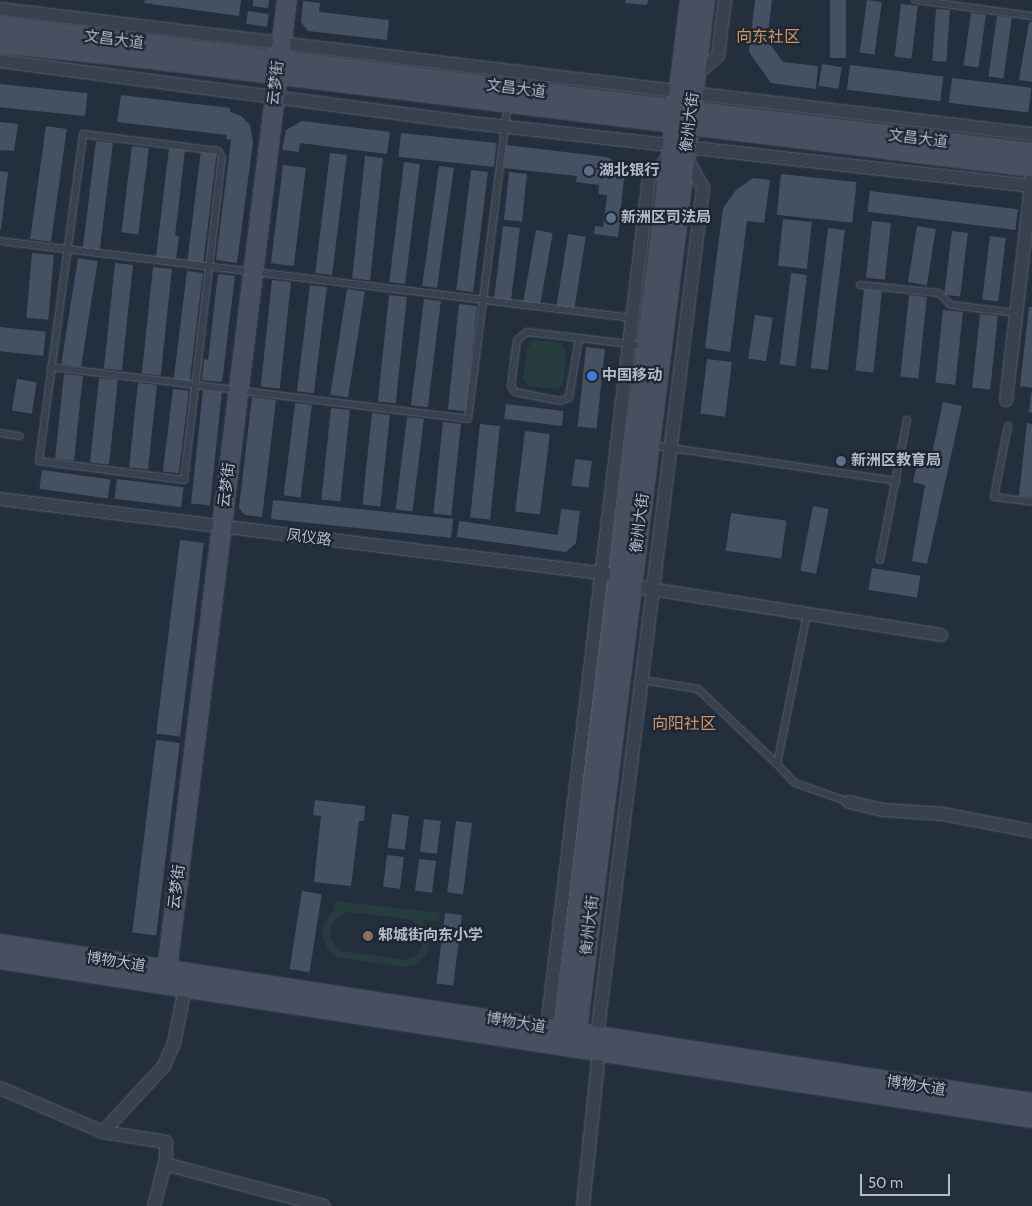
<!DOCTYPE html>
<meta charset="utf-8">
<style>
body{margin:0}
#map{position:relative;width:1032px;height:1206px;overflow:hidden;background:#242f3e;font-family:Cabin,"Noto Sans SC",sans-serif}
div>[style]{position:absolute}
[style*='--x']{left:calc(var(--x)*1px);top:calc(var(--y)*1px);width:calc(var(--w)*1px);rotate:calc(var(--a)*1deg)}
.green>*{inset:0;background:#263c3f}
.building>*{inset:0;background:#455162;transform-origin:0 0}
.roads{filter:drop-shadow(0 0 1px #565f6c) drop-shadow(0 0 1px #565f6c)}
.lane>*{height:6px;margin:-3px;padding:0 3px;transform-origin:3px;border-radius:3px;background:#38414e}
.street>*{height:12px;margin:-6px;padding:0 6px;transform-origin:6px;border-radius:6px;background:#38414e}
.secondary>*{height:18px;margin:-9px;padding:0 9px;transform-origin:9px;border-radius:9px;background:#465061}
.dots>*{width:14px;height:14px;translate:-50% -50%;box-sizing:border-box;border:2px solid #1d2633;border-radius:50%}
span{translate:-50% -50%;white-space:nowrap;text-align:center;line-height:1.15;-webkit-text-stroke:4.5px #1d2633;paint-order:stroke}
.street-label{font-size:15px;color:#b4bcc9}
.poi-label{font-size:15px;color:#b4bcc9;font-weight:700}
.left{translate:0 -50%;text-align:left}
.neighbourhood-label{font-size:16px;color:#d59563}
.scale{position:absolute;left:860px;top:1174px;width:90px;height:22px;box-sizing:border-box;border:2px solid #b4bcc9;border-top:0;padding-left:6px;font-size:15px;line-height:18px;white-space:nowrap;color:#b4bcc9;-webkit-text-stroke:4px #1d2633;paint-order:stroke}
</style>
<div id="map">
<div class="green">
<i style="clip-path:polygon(533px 340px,562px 343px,566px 353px,563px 384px,557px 389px,528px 386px,523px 379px,527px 349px)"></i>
<i style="clip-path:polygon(evenodd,335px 901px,440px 913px,439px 921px,422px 920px,431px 936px,427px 954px,417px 964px,404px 967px,336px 957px,327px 948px,323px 936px,324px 924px,334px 909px,335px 901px,346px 912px,411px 919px,422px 931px,422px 947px,416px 956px,406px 960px,341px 951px,331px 940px,330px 930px,334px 921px,346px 912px)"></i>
</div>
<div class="building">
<i style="clip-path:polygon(145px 0,241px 0,239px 16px,144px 3px)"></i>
<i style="clip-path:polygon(253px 0,269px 0,268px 8px,253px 6px)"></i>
<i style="clip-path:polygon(626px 0,648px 0,647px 5px,625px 3px)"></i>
<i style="clip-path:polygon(755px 0,772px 0,767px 40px,783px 62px,818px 66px,816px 89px,771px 83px,749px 52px)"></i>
<i style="left:830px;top:0;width:16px;height:58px"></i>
<i style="left:867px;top:0;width:15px;height:53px;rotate:8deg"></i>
<i style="clip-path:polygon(303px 1px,320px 3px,319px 12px,389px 20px,387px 40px,308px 31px,301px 22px)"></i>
<i style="left:901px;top:4px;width:17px;height:53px;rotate:7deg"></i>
<i style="left:936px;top:9px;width:14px;height:52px;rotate:4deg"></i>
<i style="left:248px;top:11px;width:21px;height:13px;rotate:8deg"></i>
<i style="left:971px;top:13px;width:15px;height:53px;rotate:8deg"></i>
<i style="left:997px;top:16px;width:15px;height:61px;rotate:8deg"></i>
<i style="clip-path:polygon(1029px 22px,1032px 22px,1032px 82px,1019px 80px)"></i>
<i style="left:822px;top:64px;width:20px;height:22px;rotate:9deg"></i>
<i style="left:850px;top:65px;width:94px;height:25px;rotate:7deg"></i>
<i style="left:952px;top:78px;width:80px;height:25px;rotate:7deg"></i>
<i style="left:0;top:84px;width:88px;height:23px;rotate:6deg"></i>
<i style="clip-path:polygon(121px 95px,230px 108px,230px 112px,241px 116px,250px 125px,253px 142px,237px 263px,216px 260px,231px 140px,226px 139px,227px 135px,117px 122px)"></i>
<i style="clip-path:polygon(302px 121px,390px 132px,387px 154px,300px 143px,299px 152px,282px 150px,286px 130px)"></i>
<i style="clip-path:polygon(0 122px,18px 124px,14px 151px,0 150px)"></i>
<i style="left:46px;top:126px;width:21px;height:114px;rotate:8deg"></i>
<i style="left:401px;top:133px;width:96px;height:24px;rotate:6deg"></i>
<i style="left:96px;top:141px;width:17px;height:109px;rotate:7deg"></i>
<i style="clip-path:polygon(506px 145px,607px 157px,614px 161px,624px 178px,618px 237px,594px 234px,595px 226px,603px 227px,607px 195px,598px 194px,599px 185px,576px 182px,577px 176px,504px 168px)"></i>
<i style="left:132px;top:146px;width:17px;height:87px;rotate:7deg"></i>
<i style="clip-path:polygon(169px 148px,185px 150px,175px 236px,179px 236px,176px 260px,156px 257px)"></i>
<i style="left:201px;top:150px;width:16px;height:112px;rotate:7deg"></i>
<i style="left:330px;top:153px;width:17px;height:121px;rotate:7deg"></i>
<i style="left:365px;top:156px;width:18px;height:123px;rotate:6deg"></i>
<i style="left:404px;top:162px;width:16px;height:121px;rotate:7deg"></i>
<i style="left:283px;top:165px;width:23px;height:99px;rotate:7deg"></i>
<i style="left:439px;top:166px;width:15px;height:121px;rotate:8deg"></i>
<i style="left:471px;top:170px;width:17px;height:121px;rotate:7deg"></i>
<i style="clip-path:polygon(0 171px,8px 172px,1px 230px,0 229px)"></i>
<i style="left:509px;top:172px;width:18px;height:48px;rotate:6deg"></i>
<i style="left:781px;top:174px;width:76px;height:41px;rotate:6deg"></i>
<i style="clip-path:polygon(753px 178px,770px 180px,764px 223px,747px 221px,730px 352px,705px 348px,723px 208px,736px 190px)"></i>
<i style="left:870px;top:191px;width:149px;height:21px;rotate:7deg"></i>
<i style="left:783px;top:219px;width:29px;height:47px;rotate:6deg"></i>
<i style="left:872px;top:221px;width:19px;height:57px;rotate:6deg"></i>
<i style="left:503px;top:226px;width:17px;height:73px;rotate:7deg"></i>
<i style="left:917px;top:226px;width:19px;height:57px;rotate:9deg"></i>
<i style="left:828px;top:228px;width:17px;height:141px;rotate:7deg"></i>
<i style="left:536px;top:230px;width:17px;height:73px;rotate:10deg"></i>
<i style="left:952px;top:231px;width:16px;height:64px;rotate:7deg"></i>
<i style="left:568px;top:234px;width:18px;height:73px;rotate:9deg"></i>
<i style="left:990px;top:236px;width:16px;height:64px;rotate:7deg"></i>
<i style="left:32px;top:253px;width:22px;height:65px;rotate:5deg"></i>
<i style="left:78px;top:258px;width:20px;height:107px;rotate:9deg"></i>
<i style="left:115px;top:263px;width:18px;height:106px;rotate:6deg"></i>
<i style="left:153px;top:267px;width:19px;height:107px;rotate:6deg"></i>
<i style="left:187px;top:271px;width:16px;height:109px;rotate:7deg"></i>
<i style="left:791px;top:273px;width:16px;height:92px;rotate:7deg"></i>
<i style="clip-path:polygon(218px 274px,235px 276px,222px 382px,202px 380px,204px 359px,208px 360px)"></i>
<i style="left:272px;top:280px;width:19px;height:107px;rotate:6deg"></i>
<i style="left:310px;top:285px;width:17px;height:107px;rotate:7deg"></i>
<i style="left:347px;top:289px;width:18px;height:107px;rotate:9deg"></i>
<i style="left:864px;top:289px;width:18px;height:82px;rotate:6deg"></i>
<i style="left:389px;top:295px;width:18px;height:107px;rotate:6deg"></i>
<i style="left:909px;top:295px;width:18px;height:82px;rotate:6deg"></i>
<i style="left:424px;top:299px;width:17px;height:107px;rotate:7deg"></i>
<i style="left:459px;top:304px;width:18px;height:106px;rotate:6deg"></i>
<i style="clip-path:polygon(1029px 307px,1032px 307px,1032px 388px,1020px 386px)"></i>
<i style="left:943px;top:310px;width:20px;height:73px;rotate:6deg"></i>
<i style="left:980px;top:314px;width:18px;height:74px;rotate:6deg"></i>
<i style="left:755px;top:315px;width:18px;height:44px;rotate:9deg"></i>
<i style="left:0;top:327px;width:46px;height:24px;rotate:6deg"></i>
<i style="left:586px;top:347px;width:19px;height:80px;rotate:6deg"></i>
<i style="left:707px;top:359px;width:25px;height:55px;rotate:7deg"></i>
<i style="left:64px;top:374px;width:19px;height:85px;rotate:6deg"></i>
<i style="left:99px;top:378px;width:19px;height:85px;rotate:6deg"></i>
<i style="left:17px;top:379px;width:20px;height:32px;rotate:9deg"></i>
<i style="left:138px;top:383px;width:19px;height:85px;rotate:6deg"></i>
<i style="left:173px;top:389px;width:16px;height:83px;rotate:7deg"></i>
<i style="left:203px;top:390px;width:19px;height:114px;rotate:6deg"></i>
<i style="clip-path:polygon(1031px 393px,1032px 393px,1032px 413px,1029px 412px)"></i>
<i style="clip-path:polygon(252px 397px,276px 400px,262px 517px,245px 515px,239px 508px)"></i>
<i style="clip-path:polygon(943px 402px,962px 406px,927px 564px,912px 561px,925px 485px,913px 482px,919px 456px,931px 459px)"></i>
<i style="left:295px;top:403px;width:17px;height:93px;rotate:7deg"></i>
<i style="left:506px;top:404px;width:58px;height:15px;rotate:7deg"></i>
<i style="left:331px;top:408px;width:19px;height:92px;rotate:6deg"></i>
<i style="left:372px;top:413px;width:18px;height:92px;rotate:6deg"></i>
<i style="left:407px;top:417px;width:17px;height:93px;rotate:7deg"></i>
<i style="left:443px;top:422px;width:18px;height:92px;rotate:6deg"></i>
<i style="clip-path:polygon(1027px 423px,1032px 424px,1032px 497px,1019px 496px)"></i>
<i style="left:480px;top:424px;width:20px;height:94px;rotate:6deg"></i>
<i style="left:525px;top:431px;width:25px;height:81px;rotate:7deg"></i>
<i style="left:575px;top:459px;width:17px;height:27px;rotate:7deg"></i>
<i style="left:42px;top:470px;width:69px;height:19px;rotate:8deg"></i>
<i style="left:117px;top:479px;width:67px;height:20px;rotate:7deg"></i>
<i style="left:273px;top:500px;width:181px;height:19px;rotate:6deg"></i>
<i style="left:813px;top:506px;width:16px;height:66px;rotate:11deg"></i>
<i style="clip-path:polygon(561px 509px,580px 511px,576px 543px,566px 552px,457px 537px,459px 521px,558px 535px)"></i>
<i style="left:731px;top:513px;width:56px;height:38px;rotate:8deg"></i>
<i style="left:180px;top:540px;width:24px;height:195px;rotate:7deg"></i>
<i style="left:872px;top:568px;width:49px;height:22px;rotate:9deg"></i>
<i style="left:156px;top:740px;width:24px;height:194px;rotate:7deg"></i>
<i style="clip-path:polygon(315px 800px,365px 806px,364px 821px,359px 821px,351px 886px,314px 882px,321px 816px,313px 815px)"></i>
<i style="left:392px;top:814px;width:17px;height:34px;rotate:7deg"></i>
<i style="left:424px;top:819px;width:17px;height:33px;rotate:7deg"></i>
<i style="left:456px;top:821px;width:16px;height:72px;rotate:7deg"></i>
<i style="left:387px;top:855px;width:17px;height:32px;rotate:7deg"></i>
<i style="left:419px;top:859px;width:17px;height:32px;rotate:7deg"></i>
<i style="left:302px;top:891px;width:20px;height:79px;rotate:9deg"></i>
<i style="left:445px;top:913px;width:17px;height:71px;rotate:7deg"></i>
</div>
<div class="roads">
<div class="lane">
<i style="--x:915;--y:0;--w:118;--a:7.8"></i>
<i style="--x:83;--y:134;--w:136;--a:7.2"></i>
<i style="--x:218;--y:151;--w:7;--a:56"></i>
<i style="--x:222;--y:157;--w:325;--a:96.7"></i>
<i style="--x:184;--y:480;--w:146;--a:-172.5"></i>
<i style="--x:39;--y:461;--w:330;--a:-82.3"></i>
<i style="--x:0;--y:241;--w:638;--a:6.94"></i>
<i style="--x:860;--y:285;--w:79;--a:5.8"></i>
<i style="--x:939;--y:293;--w:17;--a:45"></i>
<i style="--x:951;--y:305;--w:65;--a:7"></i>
<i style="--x:579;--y:338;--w:61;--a:99.5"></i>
<i style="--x:569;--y:398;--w:9;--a:162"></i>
<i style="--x:560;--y:401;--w:46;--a:-168.7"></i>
<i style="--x:515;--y:392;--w:7;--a:-124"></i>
<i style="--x:511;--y:386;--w:46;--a:-82.6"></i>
<i style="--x:517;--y:340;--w:13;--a:-39"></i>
<i style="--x:527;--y:332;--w:52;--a:6.6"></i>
<i style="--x:579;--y:338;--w:67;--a:6.8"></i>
<i style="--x:51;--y:367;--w:420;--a:7.1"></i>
<i style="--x:468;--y:419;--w:318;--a:-82.8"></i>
<i style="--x:1008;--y:426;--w:72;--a:101.2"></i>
<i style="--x:994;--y:497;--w:38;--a:7"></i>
<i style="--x:0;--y:433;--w:20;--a:9"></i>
<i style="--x:650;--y:445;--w:249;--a:8.3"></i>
<i style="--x:880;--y:560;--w:143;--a:-79.1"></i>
<i style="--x:807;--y:614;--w:153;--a:101.3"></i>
<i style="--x:777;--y:764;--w:26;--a:47"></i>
<i style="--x:795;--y:783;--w:57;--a:19.4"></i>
<i style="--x:643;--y:680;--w:56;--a:9.3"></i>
<i style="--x:698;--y:689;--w:109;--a:43.5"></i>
</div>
<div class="street">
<i style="--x:0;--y:9;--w:1040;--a:6.91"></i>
<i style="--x:0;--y:61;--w:485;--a:7.5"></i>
<i style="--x:481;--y:124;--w:554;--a:6.42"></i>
<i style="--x:696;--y:74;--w:28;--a:-39"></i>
<i style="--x:718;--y:56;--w:56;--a:-82.9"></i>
<i style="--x:1006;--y:400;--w:225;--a:-83.3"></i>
<i style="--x:0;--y:499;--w:613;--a:7.03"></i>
<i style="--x:632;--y:586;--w:313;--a:9"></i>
<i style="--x:849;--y:802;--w:36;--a:13"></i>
<i style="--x:884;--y:810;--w:59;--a:3.9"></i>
<i style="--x:943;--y:814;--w:91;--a:10.8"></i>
<i style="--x:547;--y:1028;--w:856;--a:-83.16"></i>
<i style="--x:649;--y:178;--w:30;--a:-46"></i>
<i style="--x:597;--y:1036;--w:855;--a:-82.87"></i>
<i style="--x:703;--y:188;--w:36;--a:-118"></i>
<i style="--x:0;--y:1088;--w:112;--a:23.1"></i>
<i style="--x:103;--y:1132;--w:64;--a:9"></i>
<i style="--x:166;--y:1142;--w:17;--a:90"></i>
<i style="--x:166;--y:1159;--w:49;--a:104.3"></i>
<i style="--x:103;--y:1132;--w:90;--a:-47.3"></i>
<i style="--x:164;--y:1066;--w:25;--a:-67"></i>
<i style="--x:174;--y:1043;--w:56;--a:-78.7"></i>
<i style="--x:165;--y:1164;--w:164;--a:14.8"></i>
<i style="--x:583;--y:1206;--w:157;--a:-84.1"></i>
</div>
<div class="secondary">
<i style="--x:0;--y:27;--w:1040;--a:6.96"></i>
<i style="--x:0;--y:43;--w:159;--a:6.1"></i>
<i style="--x:158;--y:60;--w:881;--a:6.98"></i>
<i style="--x:0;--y:944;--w:1044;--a:8.76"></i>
<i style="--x:0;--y:959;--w:1044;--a:8.76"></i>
<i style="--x:167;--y:970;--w:977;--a:-82.95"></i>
<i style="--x:560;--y:1044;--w:1052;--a:-82.9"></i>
<i style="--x:575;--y:1047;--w:1055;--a:-82.92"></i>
</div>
</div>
<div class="dots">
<i style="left:589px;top:171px;background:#5c6f8a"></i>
<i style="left:611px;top:218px;background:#5c6f8a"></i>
<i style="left:592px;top:376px;background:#3f7fe0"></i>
<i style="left:841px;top:461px;background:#5c6f8a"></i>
<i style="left:368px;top:936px;background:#8d6e63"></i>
</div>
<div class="street-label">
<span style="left:114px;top:40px;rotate:7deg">文昌大道</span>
<span style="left:276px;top:83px;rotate:-83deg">云梦街</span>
<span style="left:516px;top:89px;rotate:7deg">文昌大道</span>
<span style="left:690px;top:122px;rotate:-83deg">衡州大街</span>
<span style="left:918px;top:139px;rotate:7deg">文昌大道</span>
<span style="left:227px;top:485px;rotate:-83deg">云梦街</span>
<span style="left:640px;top:523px;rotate:-83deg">衡州大街</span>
<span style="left:309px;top:538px;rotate:7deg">凤仪路</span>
<span style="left:177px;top:887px;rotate:-83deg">云梦街</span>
<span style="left:590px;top:925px;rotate:-83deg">衡州大街</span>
<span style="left:116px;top:962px;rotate:9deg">博物大道</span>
<span style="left:516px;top:1023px;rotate:9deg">博物大道</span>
<span style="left:916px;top:1086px;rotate:9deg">博物大道</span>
</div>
<div class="poi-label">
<span class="left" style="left:599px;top:171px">湖北银行</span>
<span class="left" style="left:621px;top:218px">新洲区司法局</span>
<span class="left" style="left:602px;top:376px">中国移动</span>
<span class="left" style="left:851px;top:461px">新洲区教育局</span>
<span class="left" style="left:378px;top:936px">邾城街向东小学</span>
</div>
<div class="neighbourhood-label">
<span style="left:768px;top:37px">向东社区</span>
<span style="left:684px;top:724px">向阳社区</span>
</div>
<div class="scale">50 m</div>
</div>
